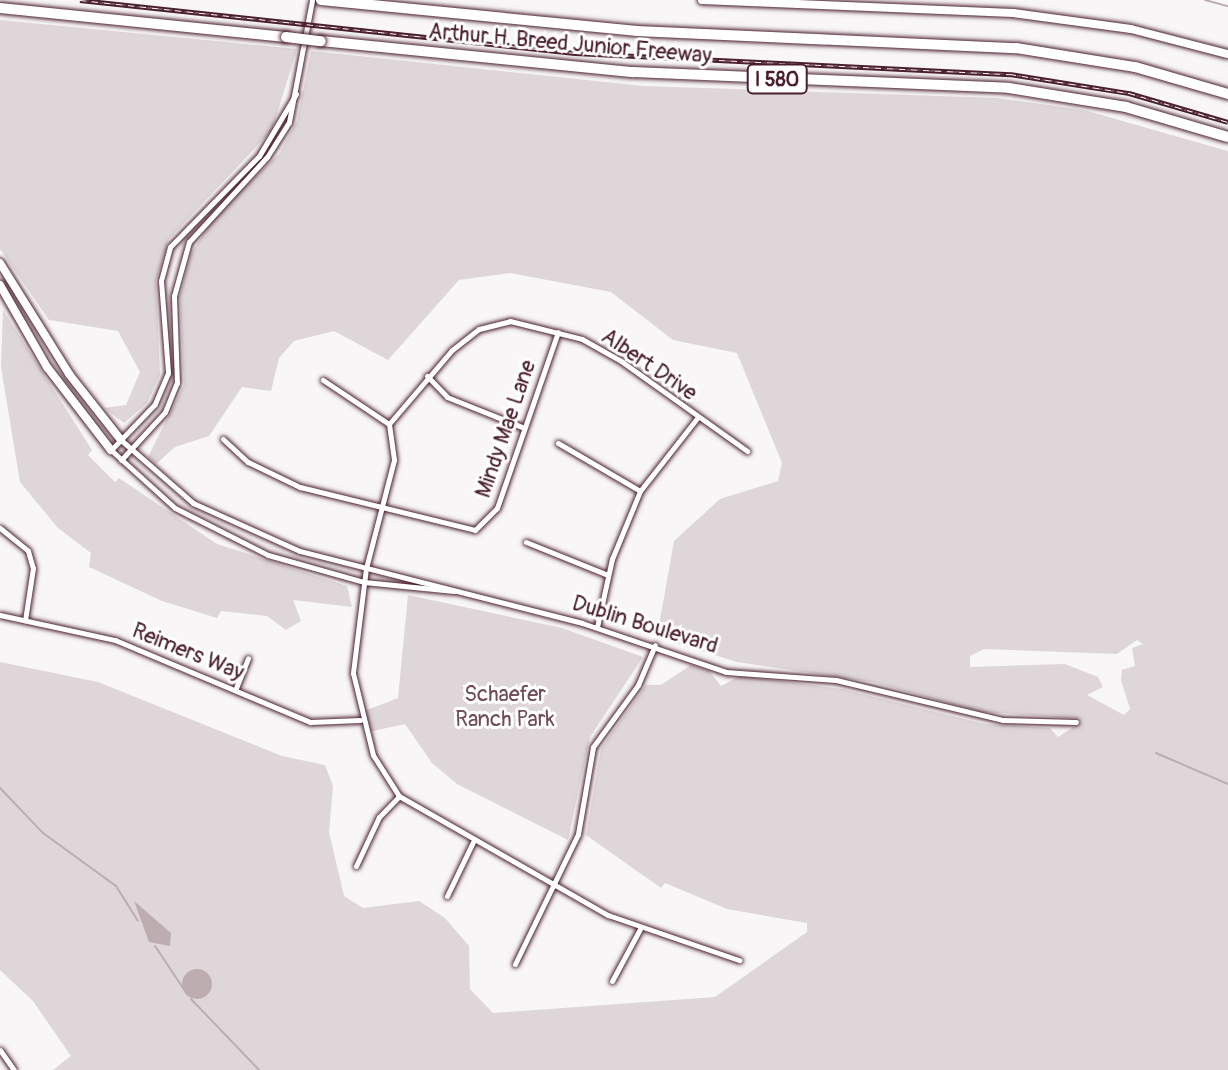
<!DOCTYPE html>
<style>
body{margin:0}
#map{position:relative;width:1228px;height:1070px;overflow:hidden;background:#f8f6f7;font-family:Pangolin,sans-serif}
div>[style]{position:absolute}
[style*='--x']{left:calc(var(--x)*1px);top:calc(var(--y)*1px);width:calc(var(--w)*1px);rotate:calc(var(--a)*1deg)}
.green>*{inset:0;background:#ded6d9}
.water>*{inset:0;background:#bdadb0}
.round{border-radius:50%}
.stream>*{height:2px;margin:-1px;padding:0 1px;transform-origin:1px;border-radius:1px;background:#bdadb0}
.roads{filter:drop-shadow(0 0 2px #4a1f2b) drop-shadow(0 0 2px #4a1f2b)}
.street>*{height:5px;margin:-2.5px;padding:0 2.5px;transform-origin:2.5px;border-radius:2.5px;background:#fff}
.secondary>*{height:8px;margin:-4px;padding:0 4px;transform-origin:4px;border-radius:4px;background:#fff}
.highway>*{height:10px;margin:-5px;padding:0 5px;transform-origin:5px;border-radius:5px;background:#fff}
.rail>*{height:5px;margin-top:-2.5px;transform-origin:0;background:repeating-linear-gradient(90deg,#fff 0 6px,#4a1f2b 0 12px);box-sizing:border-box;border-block:2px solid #4a1f2b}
.bridges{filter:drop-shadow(0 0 2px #4a1f2b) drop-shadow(0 0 2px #4a1f2b)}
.highway-bridge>*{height:10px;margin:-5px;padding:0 5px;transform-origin:5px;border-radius:5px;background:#fff}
span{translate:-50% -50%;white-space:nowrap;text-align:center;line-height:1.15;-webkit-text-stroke:6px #fff;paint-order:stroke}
.shield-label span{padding:2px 6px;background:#fff;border:2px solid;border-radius:6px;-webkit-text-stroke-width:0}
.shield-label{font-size:20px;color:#4a1f2b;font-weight:700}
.street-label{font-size:22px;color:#4a1f2b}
.park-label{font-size:22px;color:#6f4d56}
</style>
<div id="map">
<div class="green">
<i style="clip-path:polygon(0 20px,297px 49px,272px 130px,169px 239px,156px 281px,160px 375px,147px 403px,124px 423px,104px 408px,126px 405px,140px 372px,118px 331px,49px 320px,0 249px)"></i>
<i style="clip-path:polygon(evenodd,311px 51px,643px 86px,997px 98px,1084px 110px,1228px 151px,1228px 1070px,53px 1070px,71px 1056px,33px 1001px,0 970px,0 662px,98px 682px,282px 756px,325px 765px,333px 786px,329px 832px,344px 896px,363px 908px,419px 901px,445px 918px,469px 946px,470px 989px,493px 1013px,715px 997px,807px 932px,807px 923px,727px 909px,665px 883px,661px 888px,586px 835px,601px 748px,646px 685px,661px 685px,691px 665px,709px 671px,721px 686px,740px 676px,842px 689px,985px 724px,1050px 728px,1058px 737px,1075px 726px,1075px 718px,982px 712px,872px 682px,737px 662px,657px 637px,674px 541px,720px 499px,778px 481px,782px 463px,737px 353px,673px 340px,611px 292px,510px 273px,459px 280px,388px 360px,334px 331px,294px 341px,279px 358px,271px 391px,242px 387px,209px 436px,175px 447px,156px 464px,148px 457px,184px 385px,180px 297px,191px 254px,217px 213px,279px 154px,297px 121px,311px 51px,1137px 640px,1143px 644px,1132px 648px,1135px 666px,1122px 670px,1121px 680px,1130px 709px,1124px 715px,1087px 695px,1103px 687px,1098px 677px,1065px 664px,970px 667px,970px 656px,984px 649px,1117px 654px,1137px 640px)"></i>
<i style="clip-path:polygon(3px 310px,92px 450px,88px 455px,115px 482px,119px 478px,217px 544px,347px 586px,352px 607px,293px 600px,301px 621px,286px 630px,267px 616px,221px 611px,217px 618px,162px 601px,89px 567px,91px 553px,58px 528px,20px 482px,1px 367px)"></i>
<i style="clip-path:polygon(408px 595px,562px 628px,643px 657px,590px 737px,568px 840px,457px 784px,432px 763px,405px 724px,368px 732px,362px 712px,398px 698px)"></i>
</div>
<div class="water">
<i style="clip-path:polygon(134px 901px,171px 933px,170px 946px,149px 942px)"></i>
<i class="round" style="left:182px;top:969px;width:30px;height:30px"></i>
</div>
<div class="stream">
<i style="--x:1205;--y:0;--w:24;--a:15"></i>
<i style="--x:1156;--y:753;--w:78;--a:23.3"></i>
<i style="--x:0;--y:788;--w:62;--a:46.3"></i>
<i style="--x:43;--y:833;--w:90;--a:36"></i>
<i style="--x:116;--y:886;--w:41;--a:57.8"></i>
<i style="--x:155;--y:946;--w:58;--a:56.3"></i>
<i style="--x:191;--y:999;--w:98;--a:46.2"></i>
</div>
<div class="roads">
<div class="street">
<i style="--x:296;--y:94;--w:72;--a:120.8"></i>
<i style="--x:259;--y:156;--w:127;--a:134.4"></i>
<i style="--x:170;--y:247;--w:35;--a:105"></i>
<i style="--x:161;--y:281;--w:92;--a:85.6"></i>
<i style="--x:168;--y:373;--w:34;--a:113"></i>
<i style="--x:155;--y:404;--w:64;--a:133.7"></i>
<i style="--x:111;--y:450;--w:86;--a:42.2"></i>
<i style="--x:175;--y:508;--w:104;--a:26.8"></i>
<i style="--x:268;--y:555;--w:100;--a:15.7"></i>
<i style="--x:364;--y:582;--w:90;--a:5.7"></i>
<i style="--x:427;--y:376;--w:29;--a:46"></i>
<i style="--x:447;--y:397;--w:81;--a:21.8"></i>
<i style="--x:323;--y:380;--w:79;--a:33.7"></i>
<i style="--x:389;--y:424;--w:36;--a:82"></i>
<i style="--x:394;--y:460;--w:112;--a:104.5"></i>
<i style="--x:366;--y:568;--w:106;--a:97.1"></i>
<i style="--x:353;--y:673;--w:84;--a:76.3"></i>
<i style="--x:373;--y:755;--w:49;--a:57.6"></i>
<i style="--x:399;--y:796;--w:241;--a:29.7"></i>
<i style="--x:608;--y:915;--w:139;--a:19"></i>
<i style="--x:389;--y:424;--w:97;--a:-49.6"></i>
<i style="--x:452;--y:350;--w:34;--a:-38"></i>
<i style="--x:479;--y:329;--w:32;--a:-14"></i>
<i style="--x:510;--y:321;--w:74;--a:14"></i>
<i style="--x:582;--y:339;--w:45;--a:29.4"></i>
<i style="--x:621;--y:361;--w:155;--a:35.5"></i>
<i style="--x:223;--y:439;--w:34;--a:43"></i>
<i style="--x:248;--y:462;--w:58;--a:25.7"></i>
<i style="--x:300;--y:487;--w:180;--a:13.8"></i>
<i style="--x:475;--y:530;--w:31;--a:-45"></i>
<i style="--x:497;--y:508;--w:186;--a:-70.9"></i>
<i style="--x:121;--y:440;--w:96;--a:41.2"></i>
<i style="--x:193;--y:503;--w:117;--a:24.2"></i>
<i style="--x:300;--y:551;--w:291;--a:14.3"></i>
<i style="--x:582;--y:623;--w:152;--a:18.8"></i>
<i style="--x:726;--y:672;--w:110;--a:4.2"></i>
<i style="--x:836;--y:680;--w:172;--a:13.5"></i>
<i style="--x:1003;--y:720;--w:73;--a:1.6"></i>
<i style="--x:558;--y:443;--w:95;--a:30.3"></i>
<i style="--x:121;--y:460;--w:65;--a:-47.5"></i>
<i style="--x:165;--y:412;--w:31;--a:-68"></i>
<i style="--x:177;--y:383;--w:87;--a:-92"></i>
<i style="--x:174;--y:296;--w:56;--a:-74.5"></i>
<i style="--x:189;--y:242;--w:115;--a:-47.5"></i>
<i style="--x:267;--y:157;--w:41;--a:-57.8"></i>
<i style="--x:289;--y:122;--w:124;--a:-79.3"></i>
<i style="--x:0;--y:528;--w:36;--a:39"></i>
<i style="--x:28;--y:551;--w:18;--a:74"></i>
<i style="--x:33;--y:568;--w:53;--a:98.7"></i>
<i style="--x:526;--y:542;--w:88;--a:21.9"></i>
<i style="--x:0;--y:615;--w:118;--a:12.3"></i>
<i style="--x:115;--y:640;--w:212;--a:22.8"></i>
<i style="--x:310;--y:722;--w:50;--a:-2.3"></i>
<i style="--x:597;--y:627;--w:70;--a:-77.6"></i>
<i style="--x:612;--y:559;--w:74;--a:-67.6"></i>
<i style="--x:640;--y:491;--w:94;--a:-51.9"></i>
<i style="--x:236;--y:688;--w:32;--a:-68"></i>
<i style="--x:356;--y:866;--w:54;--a:-64.9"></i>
<i style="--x:379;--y:817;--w:29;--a:-46"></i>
<i style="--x:447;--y:896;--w:60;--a:-64.3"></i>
<i style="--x:515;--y:964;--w:144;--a:-64.1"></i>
<i style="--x:578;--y:834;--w:88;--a:-80.2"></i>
<i style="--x:593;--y:747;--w:77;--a:-54"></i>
<i style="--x:638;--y:685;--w:43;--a:-67"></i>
<i style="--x:612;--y:981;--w:59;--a:-61.7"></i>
<i style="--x:0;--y:1050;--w:24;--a:55"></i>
</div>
<div class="secondary">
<i style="--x:702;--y:0;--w:311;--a:2.4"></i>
<i style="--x:1013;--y:13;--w:119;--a:7.7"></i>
<i style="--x:1131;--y:29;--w:100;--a:14.5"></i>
<i style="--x:0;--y:263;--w:131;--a:58.1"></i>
<i style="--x:69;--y:374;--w:84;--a:51.8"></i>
<i style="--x:0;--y:285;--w:95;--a:60.2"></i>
<i style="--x:47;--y:367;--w:105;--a:52.4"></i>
</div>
<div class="highway">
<i style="--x:321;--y:0;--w:318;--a:5.6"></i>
<i style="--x:637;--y:31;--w:379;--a:2.6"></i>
<i style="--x:1016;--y:48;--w:121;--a:9.1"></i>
<i style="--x:1135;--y:67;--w:97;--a:16.2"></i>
<i style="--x:0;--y:8;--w:287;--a:5.8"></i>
<i style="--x:321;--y:41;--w:314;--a:5.7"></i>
<i style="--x:633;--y:72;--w:376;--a:2.4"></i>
<i style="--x:1009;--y:88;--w:119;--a:9.2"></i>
<i style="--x:1126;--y:107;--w:106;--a:16.4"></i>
</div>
</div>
<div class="rail">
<i style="--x:80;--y:0;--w:498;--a:6.1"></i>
<i style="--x:575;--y:53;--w:436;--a:2.8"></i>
<i style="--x:1010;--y:74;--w:121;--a:9.1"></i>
<i style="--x:1129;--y:93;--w:103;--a:16.3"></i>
</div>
<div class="bridges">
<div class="highway-bridge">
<i style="--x:286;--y:37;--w:35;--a:7"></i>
</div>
</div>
<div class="shield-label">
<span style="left:777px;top:79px">I 580</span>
</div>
<div class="street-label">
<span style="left:570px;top:44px;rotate:5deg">Arthur H. Breed Junior Freeway</span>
<span style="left:649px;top:365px;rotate:34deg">Albert Drive</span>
<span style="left:506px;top:429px;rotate:-71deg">Mindy Mae Lane</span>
<span style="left:645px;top:625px;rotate:17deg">Dublin Boulevard</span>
<span style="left:188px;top:652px;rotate:22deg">Reimers Way</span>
</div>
<div class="park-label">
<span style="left:505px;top:707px">Schaefer<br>Ranch Park</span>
</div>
</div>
